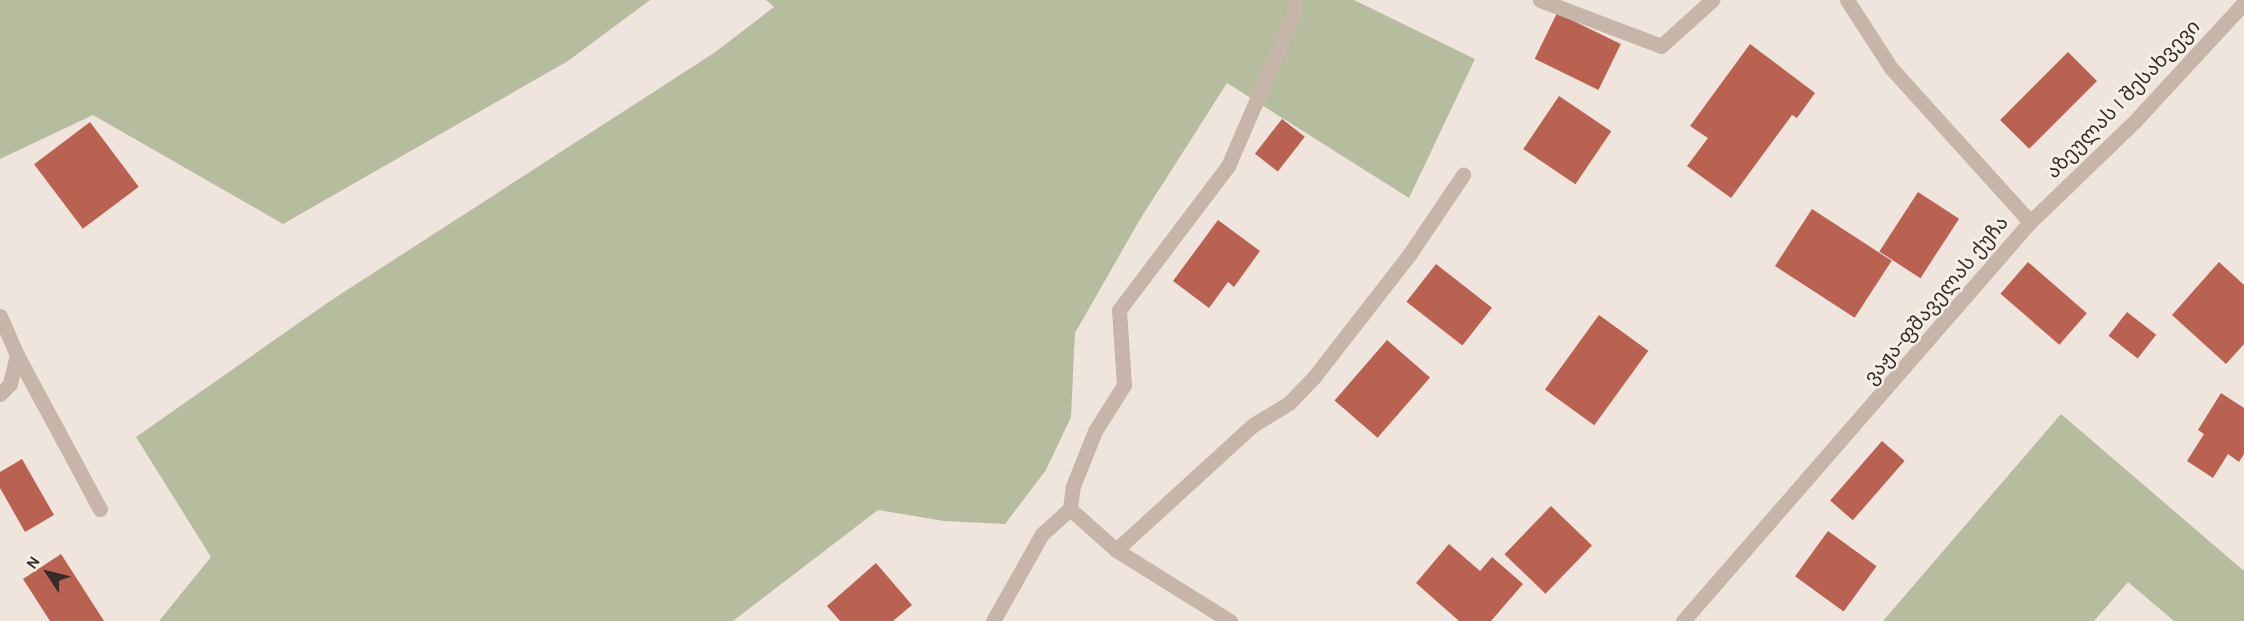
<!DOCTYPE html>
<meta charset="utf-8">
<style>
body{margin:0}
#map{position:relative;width:2244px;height:621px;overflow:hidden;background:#f0e5dd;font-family:Karla,"Noto Sans Georgian",sans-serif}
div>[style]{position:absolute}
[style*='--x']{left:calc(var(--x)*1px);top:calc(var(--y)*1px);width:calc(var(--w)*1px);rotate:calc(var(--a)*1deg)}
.green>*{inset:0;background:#b5bd9e}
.building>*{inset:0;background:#ba6251;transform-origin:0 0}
.minor>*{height:15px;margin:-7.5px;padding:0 7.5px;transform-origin:7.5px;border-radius:7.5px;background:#c7b5aa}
span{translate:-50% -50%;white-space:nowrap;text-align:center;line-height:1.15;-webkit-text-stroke:5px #f8f0e9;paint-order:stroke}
.street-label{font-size:20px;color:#352c29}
.north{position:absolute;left:18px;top:543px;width:60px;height:60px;-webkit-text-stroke:4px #f8f0e9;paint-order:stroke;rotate:305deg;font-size:16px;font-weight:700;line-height:24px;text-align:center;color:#352c29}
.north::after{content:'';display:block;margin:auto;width:21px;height:27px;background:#352c29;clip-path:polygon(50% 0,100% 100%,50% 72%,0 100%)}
</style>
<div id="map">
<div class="green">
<i style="clip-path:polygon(0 0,650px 0,568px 61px,283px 224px,93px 115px,0 159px)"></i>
<i style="clip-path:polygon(766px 0,1354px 0,1475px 59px,1409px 198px,1227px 83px,1139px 221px,1075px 333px,1071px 417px,1046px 470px,1005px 524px,944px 521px,878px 510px,733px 621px,159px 621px,211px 557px,136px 437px,330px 301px,714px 53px,774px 7px)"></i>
<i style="clip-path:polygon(2061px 414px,2244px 571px,2244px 621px,2174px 621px,2128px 582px,2094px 621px,1883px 621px)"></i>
</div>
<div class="building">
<i style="left:1557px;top:13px;width:71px;height:51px;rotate:26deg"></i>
<i style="clip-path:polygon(1750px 44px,1815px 93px,1797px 118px,1792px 115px,1731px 198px,1687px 166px,1708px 138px,1690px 126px)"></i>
<i style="left:2068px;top:52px;width:41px;height:96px;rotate:45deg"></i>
<i style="left:1559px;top:96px;width:63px;height:64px;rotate:34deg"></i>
<i style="left:1282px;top:119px;width:29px;height:44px;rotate:38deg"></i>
<i style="left:90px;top:122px;width:81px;height:70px;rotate:53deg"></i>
<i style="left:1918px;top:192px;width:49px;height:71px;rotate:33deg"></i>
<i style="left:1812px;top:209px;width:95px;height:68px;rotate:33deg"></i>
<i style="clip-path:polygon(1218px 220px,1260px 251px,1234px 287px,1228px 282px,1209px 308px,1173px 281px)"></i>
<i style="left:2028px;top:262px;width:78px;height:42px;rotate:41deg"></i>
<i style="clip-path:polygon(2219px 262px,2244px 285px,2244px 344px,2226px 364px,2172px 315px)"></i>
<i style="left:1436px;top:264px;width:71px;height:48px;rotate:38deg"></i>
<i style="left:2127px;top:312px;width:37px;height:30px;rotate:38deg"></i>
<i style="left:1599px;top:315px;width:61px;height:92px;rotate:36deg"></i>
<i style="left:1387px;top:340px;width:57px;height:80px;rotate:41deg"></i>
<i style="clip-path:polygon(2221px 393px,2244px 408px,2244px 454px,2239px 462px,2228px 454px,2213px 478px,2187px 461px,2204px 434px,2198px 430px)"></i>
<i style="left:1882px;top:441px;width:30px;height:79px;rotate:41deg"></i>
<i style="clip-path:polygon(22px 459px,54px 515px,25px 532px,0 488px,0 472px)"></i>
<i style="left:1551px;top:506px;width:57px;height:67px;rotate:44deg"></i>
<i style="left:1828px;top:531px;width:60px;height:56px;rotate:36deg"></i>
<i style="clip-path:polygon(1449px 544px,1480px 571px,1492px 557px,1523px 584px,1491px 621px,1459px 621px,1416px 583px)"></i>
<i style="clip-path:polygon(61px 554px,104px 621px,50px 621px,23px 579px)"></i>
<i style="clip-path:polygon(876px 563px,912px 605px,893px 621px,840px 621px,827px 606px)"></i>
</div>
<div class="minor">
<i style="--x:1540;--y:0;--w:129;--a:20.8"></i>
<i style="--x:1661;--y:46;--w:69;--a:-42"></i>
<i style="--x:1847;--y:0;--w:81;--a:57.1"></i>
<i style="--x:1891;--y:68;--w:207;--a:47.9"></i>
<i style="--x:0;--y:316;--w:43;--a:66.4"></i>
<i style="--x:17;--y:355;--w:30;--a:104"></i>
<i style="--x:10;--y:384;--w:14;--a:135"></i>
<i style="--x:17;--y:355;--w:175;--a:61.7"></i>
<i style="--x:1116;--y:550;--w:185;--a:-42.4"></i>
<i style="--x:1253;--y:425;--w:42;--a:-31.4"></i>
<i style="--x:1289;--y:403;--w:36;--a:-46"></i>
<i style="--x:1314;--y:377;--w:155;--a:-52.1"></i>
<i style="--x:1409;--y:255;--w:97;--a:-56"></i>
<i style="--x:993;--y:621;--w:100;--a:-60.6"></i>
<i style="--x:1042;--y:534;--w:38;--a:-42"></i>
<i style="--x:1230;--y:621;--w:134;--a:-148.1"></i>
<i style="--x:1116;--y:550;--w:62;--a:-138.3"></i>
<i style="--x:1070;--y:509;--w:23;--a:-83"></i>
<i style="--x:1073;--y:486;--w:59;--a:-68.2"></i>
<i style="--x:1095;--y:431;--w:54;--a:-57.8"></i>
<i style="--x:1124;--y:385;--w:75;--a:-93.8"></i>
<i style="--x:1119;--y:310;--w:181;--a:-52.9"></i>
<i style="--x:1228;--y:166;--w:161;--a:-66.6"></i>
<i style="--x:1292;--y:18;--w:18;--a:-81"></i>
<i style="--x:1683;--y:621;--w:529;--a:-48.99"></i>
<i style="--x:2030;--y:222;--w:144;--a:-43.9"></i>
<i style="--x:2134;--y:122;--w:162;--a:-47.3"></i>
</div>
<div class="street-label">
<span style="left:2123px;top:99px;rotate:-46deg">აზეულას I შესახვევი</span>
<span style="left:1936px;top:300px;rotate:-50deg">ვაჟა-ფშაველას ქუჩა</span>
</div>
<div class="north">N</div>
</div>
